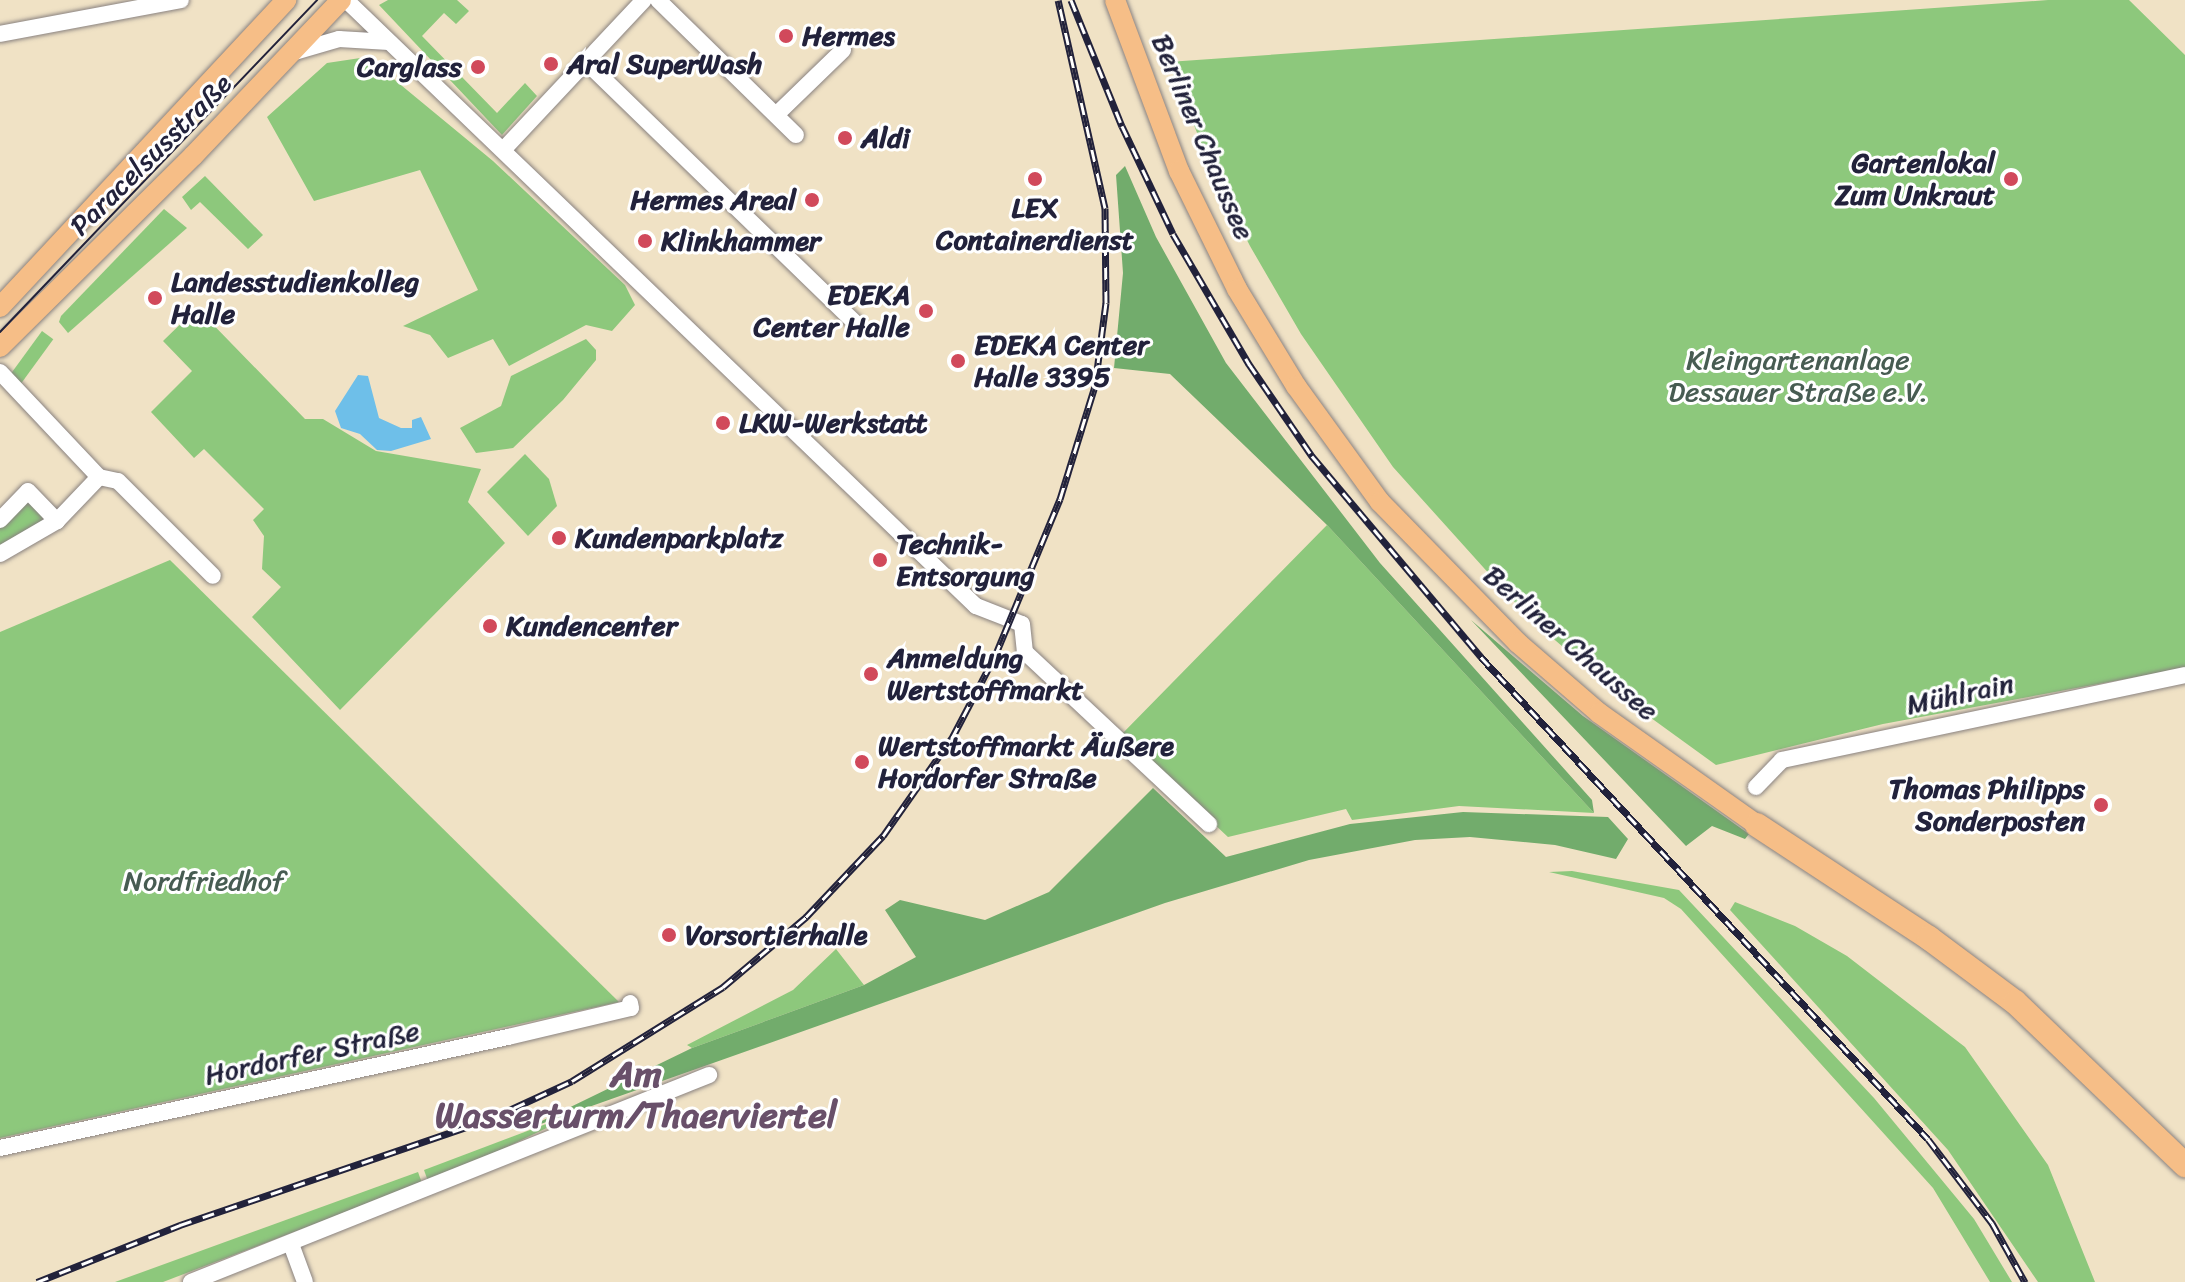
<!DOCTYPE html>
<meta charset="utf-8">
<style>
body{margin:0}
#map{position:relative;width:2185px;height:1282px;overflow:hidden;background:#f0e2c5;font-family:Sriracha,sans-serif}
div>[style]{position:absolute}
[style*='--x']{left:calc(var(--x)*1px);top:calc(var(--y)*1px);width:calc(var(--w)*1px);rotate:calc(var(--a)*1deg)}
.green>*{inset:0;background:#8dc87c;transform-origin:0 0}
.forest>*{inset:0;background:#72ac6c}
.water>*{inset:0;background:#6ebfe9}
.roads{filter:drop-shadow(0 0 2px #898280) drop-shadow(0 0 2px #898280)}
.minor>*{height:16px;margin:-8px;padding:0 8px;transform-origin:8px;border-radius:8px;background:#fff}
.major>*{height:20px;margin:-10px;padding:0 10px;transform-origin:10px;border-radius:10px;background:#f6be87}
.highway>*{height:24px;margin:-12px;padding:0 12px;transform-origin:12px;border-radius:12px;background:#f6be87}
.tram>*{height:2px;margin:-1px;padding:0 1px;transform-origin:1px;border-radius:1px;background:#22223b}
.rail>*{height:7px;margin-top:-3.5px;transform-origin:0;background:repeating-linear-gradient(90deg,#fff 0 12px,#22223b 0 24px);box-sizing:border-box;border-block:2px solid #22223b}
.dots>*{width:22px;height:22px;translate:-50% -50%;box-sizing:border-box;border:4px solid #fff;border-radius:50%}
span{translate:-50% -50%;white-space:nowrap;text-align:center;line-height:1.15;-webkit-text-stroke:6px #fff;paint-order:stroke}
.poi-label{font-size:28px;color:#22223b;font-weight:700}
.left{translate:0 -50%;text-align:left}
.right{translate:-100% -50%;text-align:right}
.street-label{font-size:28px;color:#22223b}
.park-label{font-size:28px;color:#475c52}
.district-label{font-size:36px;color:#69506a;font-weight:700}
</style>
<div id="map">
<div class="green">
<i style="clip-path:polygon(388px 0,457px 0,469px 11px,456px 24px,444px 13px,422px 36px,497px 113px,525px 83px,537px 96px,502px 135px,379px 5px)"></i>
<i style="clip-path:polygon(2048px 0,2129px 0,2185px 55px,2185px 668px,1883px 724px,1716px 765px,1618px 694px,1528px 617px,1393px 467px,1301px 334px,1250px 246px,1216px 179px,1168px 62px)"></i>
<i style="clip-path:polygon(367px 57px,493px 161px,625px 285px,635px 305px,612px 331px,586px 325px,509px 366px,493px 339px,448px 358px,430px 335px,403px 326px,478px 290px,420px 170px,314px 201px,267px 117px,327px 63px)"></i>
<i style="clip-path:polygon(205px 176px,263px 235px,248px 249px,200px 202px,191px 210px,182px 197px)"></i>
<i style="clip-path:polygon(164px 209px,187px 228px,68px 333px,59px 322px,61px 316px)"></i>
<i style="clip-path:polygon(197px 308px,305px 419px,323px 419px,376px 451px,481px 469px,468px 502px,505px 543px,340px 710px,252px 617px,281px 587px,262px 569px,264px 536px,253px 520px,264px 509px,204px 449px,194px 458px,151px 412px,192px 371px,163px 341px)"></i>
<i style="left:42px;top:331px;width:14px;height:57px;rotate:36deg"></i>
<i style="clip-path:polygon(586px 339px,596px 350px,596px 360px,563px 400px,513px 448px,476px 453px,460px 428px,501px 406px,511px 376px)"></i>
<i style="clip-path:polygon(525px 454px,549px 479px,557px 506px,528px 536px,487px 492px)"></i>
<i style="clip-path:polygon(26px 497px,49px 521px,0 549px,0 523px)"></i>
<i style="clip-path:polygon(1327px 525px,1594px 813px,1459px 806px,1352px 820px,1346px 809px,1228px 837px,1120px 736px)"></i>
<i style="clip-path:polygon(170px 560px,619px 1002px,0 1138px,0 632px)"></i>
<i style="clip-path:polygon(1572px 871px,1679px 890px,1874px 1098px,1974px 1219px,2012px 1282px,1990px 1282px,1933px 1188px,1681px 909px,1664px 898px,1549px 872px)"></i>
<i style="clip-path:polygon(1735px 902px,1795px 926px,1847px 956px,1965px 1047px,2048px 1165px,2095px 1282px,2038px 1282px,1948px 1150px,1730px 910px)"></i>
<i style="clip-path:polygon(836px 949px,864px 985px,692px 1048px,687px 1045px,793px 990px)"></i>
<i style="clip-path:polygon(554px 1121px,555px 1124px,429px 1184px,424px 1170px)"></i>
<i style="clip-path:polygon(418px 1172px,422px 1183px,163px 1282px,115px 1282px)"></i>
</div>
<div class="forest">
<i style="clip-path:polygon(1125px 166px,1156px 237px,1226px 363px,1380px 563px,1592px 800px,1594px 813px,1327px 525px,1170px 374px,1114px 368px,1123px 273px,1116px 175px)"></i>
<i style="clip-path:polygon(1471px 620px,1583px 716px,1749px 834px,1745px 839px,1712px 826px,1686px 846px)"></i>
<i style="clip-path:polygon(1153px 788px,1226px 857px,1350px 824px,1463px 812px,1608px 817px,1628px 839px,1616px 859px,1555px 845px,1470px 837px,1415px 840px,1309px 860px,1165px 903px,521px 1131px,692px 1048px,864px 985px,916px 957px,885px 910px,900px 900px,985px 920px,1049px 892px)"></i>
</div>
<div class="water">
<i style="clip-path:polygon(358px 375px,368px 376px,379px 418px,401px 428px,412px 428px,412px 420px,421px 417px,431px 439px,391px 451px,377px 450px,360px 434px,341px 428px,335px 411px)"></i>
</div>
<div class="roads">
<div class="minor">
<i style="--x:346;--y:0;--w:874;--a:43.89"></i>
<i style="--x:976;--y:606;--w:49;--a:21.4"></i>
<i style="--x:1022;--y:624;--w:28;--a:84"></i>
<i style="--x:1025;--y:652;--w:252;--a:43.1"></i>
<i style="--x:658;--y:0;--w:193;--a:44.4"></i>
<i style="--x:0;--y:34;--w:184;--a:-10.6"></i>
<i style="--x:291;--y:53;--w:50;--a:-16.3"></i>
<i style="--x:339;--y:39;--w:50;--a:3.4"></i>
<i style="--x:585;--y:61;--w:378;--a:44.1"></i>
<i style="--x:777;--y:114;--w:92;--a:-44.1"></i>
<i style="--x:504;--y:149;--w:204;--a:-46.8"></i>
<i style="--x:0;--y:372;--w:144;--a:46.7"></i>
<i style="--x:99;--y:477;--w:19;--a:12"></i>
<i style="--x:118;--y:481;--w:134;--a:45"></i>
<i style="--x:0;--y:520;--w:40;--a:-46"></i>
<i style="--x:28;--y:491;--w:42;--a:46"></i>
<i style="--x:57;--y:521;--w:66;--a:149.9"></i>
<i style="--x:57;--y:521;--w:61;--a:-46.3"></i>
<i style="--x:1756;--y:787;--w:37;--a:-46"></i>
<i style="--x:1782;--y:760;--w:412;--a:-11.9"></i>
<i style="--x:0;--y:1148;--w:520;--a:-12.33"></i>
<i style="--x:508;--y:1037;--w:126;--a:-13.3"></i>
<i style="--x:631;--y:1008;--w:5;--a:-101"></i>
<i style="--x:291;--y:1244;--w:40;--a:69.8"></i>
<i style="--x:191;--y:1282;--w:558;--a:-21.78"></i>
</div>
<div class="major">
<i style="--x:1115;--y:0;--w:183;--a:69.5"></i>
<i style="--x:1179;--y:171;--w:131;--a:63.8"></i>
<i style="--x:1237;--y:289;--w:114;--a:58.7"></i>
<i style="--x:1296;--y:386;--w:143;--a:54.1"></i>
<i style="--x:1380;--y:502;--w:197;--a:45.6"></i>
<i style="--x:1518;--y:643;--w:107;--a:40.8"></i>
<i style="--x:1599;--y:713;--w:194;--a:35.3"></i>
<i style="--x:0;--y:307;--w:420;--a:-47"></i>
<i style="--x:0;--y:347;--w:272;--a:-44.7"></i>
<i style="--x:193;--y:156;--w:215;--a:-46.5"></i>
</div>
<div class="highway">
<i style="--x:1757;--y:825;--w:206;--a:33.3"></i>
<i style="--x:1929;--y:938;--w:107;--a:36.7"></i>
<i style="--x:2015;--y:1002;--w:236;--a:43.8"></i>
</div>
</div>
<div class="tram">
<i style="--x:0;--y:332;--w:459;--a:-46.3"></i>
</div>
<div class="rail">
<i style="--x:1071;--y:0;--w:136;--a:68"></i>
<i style="--x:1122;--y:126;--w:119;--a:64.7"></i>
<i style="--x:1173;--y:234;--w:151;--a:59.7"></i>
<i style="--x:1249;--y:364;--w:112;--a:55.6"></i>
<i style="--x:1312;--y:456;--w:263;--a:49.9"></i>
<i style="--x:1481;--y:657;--w:657;--a:47.16"></i>
<i style="--x:1928;--y:1139;--w:106;--a:52.7"></i>
<i style="--x:1992;--y:1223;--w:68;--a:60.8"></i>
<i style="--x:37;--y:1282;--w:154;--a:-21.7"></i>
<i style="--x:180;--y:1225;--w:330;--a:-18.9"></i>
<i style="--x:492;--y:1118;--w:88;--a:-24.8"></i>
<i style="--x:572;--y:1081;--w:178;--a:-31.9"></i>
<i style="--x:723;--y:987;--w:109;--a:-40.1"></i>
<i style="--x:806;--y:917;--w:112;--a:-46.5"></i>
<i style="--x:883;--y:836;--w:120;--a:-54.9"></i>
<i style="--x:952;--y:738;--w:93;--a:-62.3"></i>
<i style="--x:995;--y:656;--w:170;--a:-67.5"></i>
<i style="--x:1060;--y:499;--w:118;--a:-72.8"></i>
<i style="--x:1095;--y:386;--w:84;--a:-82.5"></i>
<i style="--x:1106;--y:303;--w:95;--a:-90.6"></i>
<i style="--x:1105;--y:208;--w:213;--a:-102.7"></i>
</div>
<div class="dots">
<i style="left:786px;top:36px;background:#d1495b"></i>
<i style="left:551px;top:64px;background:#d1495b"></i>
<i style="left:478px;top:67px;background:#d1495b"></i>
<i style="left:845px;top:138px;background:#d1495b"></i>
<i style="left:1035px;top:179px;background:#d1495b"></i>
<i style="left:2011px;top:179px;background:#d1495b"></i>
<i style="left:812px;top:200px;background:#d1495b"></i>
<i style="left:645px;top:241px;background:#d1495b"></i>
<i style="left:155px;top:298px;background:#d1495b"></i>
<i style="left:926px;top:311px;background:#d1495b"></i>
<i style="left:958px;top:361px;background:#d1495b"></i>
<i style="left:723px;top:423px;background:#d1495b"></i>
<i style="left:559px;top:538px;background:#d1495b"></i>
<i style="left:880px;top:560px;background:#d1495b"></i>
<i style="left:490px;top:626px;background:#d1495b"></i>
<i style="left:871px;top:674px;background:#d1495b"></i>
<i style="left:862px;top:762px;background:#d1495b"></i>
<i style="left:2101px;top:805px;background:#d1495b"></i>
<i style="left:669px;top:935px;background:#d1495b"></i>
</div>
<div class="poi-label">
<span class="left" style="left:802px;top:36px">Hermes</span>
<span class="left" style="left:567px;top:64px">Aral SuperWash</span>
<span class="right" style="left:462px;top:67px">Carglass</span>
<span class="left" style="left:861px;top:138px">Aldi</span>
<span class="right" style="left:1995px;top:179px">Gartenlokal<br>Zum Unkraut</span>
<span class="right" style="left:796px;top:200px">Hermes Areal</span>
<span style="left:1035px;top:224px">LEX<br>Containerdienst</span>
<span class="left" style="left:661px;top:241px">Klinkhammer</span>
<span class="left" style="left:171px;top:298px">Landesstudienkolleg<br>Halle</span>
<span class="right" style="left:910px;top:311px">EDEKA<br>Center Halle</span>
<span class="left" style="left:974px;top:361px">EDEKA Center<br>Halle 3395</span>
<span class="left" style="left:739px;top:423px">LKW-Werkstatt</span>
<span class="left" style="left:575px;top:538px">Kundenparkplatz</span>
<span class="left" style="left:896px;top:560px">Technik-<br>Entsorgung</span>
<span class="left" style="left:506px;top:626px">Kundencenter</span>
<span class="left" style="left:887px;top:674px">Anmeldung<br>Wertstoffmarkt</span>
<span class="left" style="left:878px;top:762px">Wertstoffmarkt Äußere<br>Hordorfer Straße</span>
<span class="right" style="left:2085px;top:805px">Thomas Philipps<br>Sonderposten</span>
<span class="left" style="left:685px;top:935px">Vorsortierhalle</span>
</div>
<div class="street-label">
<span style="left:1203px;top:137px;rotate:67deg">Berliner Chaussee</span>
<span style="left:151px;top:155px;rotate:-45deg">Paracelsusstraße</span>
<span style="left:1571px;top:643px;rotate:41deg">Berliner Chaussee</span>
<span style="left:1960px;top:694px;rotate:-12deg">Mühlrain</span>
<span style="left:312px;top:1053px;rotate:-12deg">Hordorfer Straße</span>
</div>
<div class="park-label">
<span style="left:1798px;top:376px">Kleingartenanlage<br>Dessauer Straße e.V.</span>
<span style="left:204px;top:881px">Nordfriedhof</span>
</div>
<div class="district-label">
<span style="left:636px;top:1095px">Am<br>Wasserturm/Thaerviertel</span>
</div>
</div>
